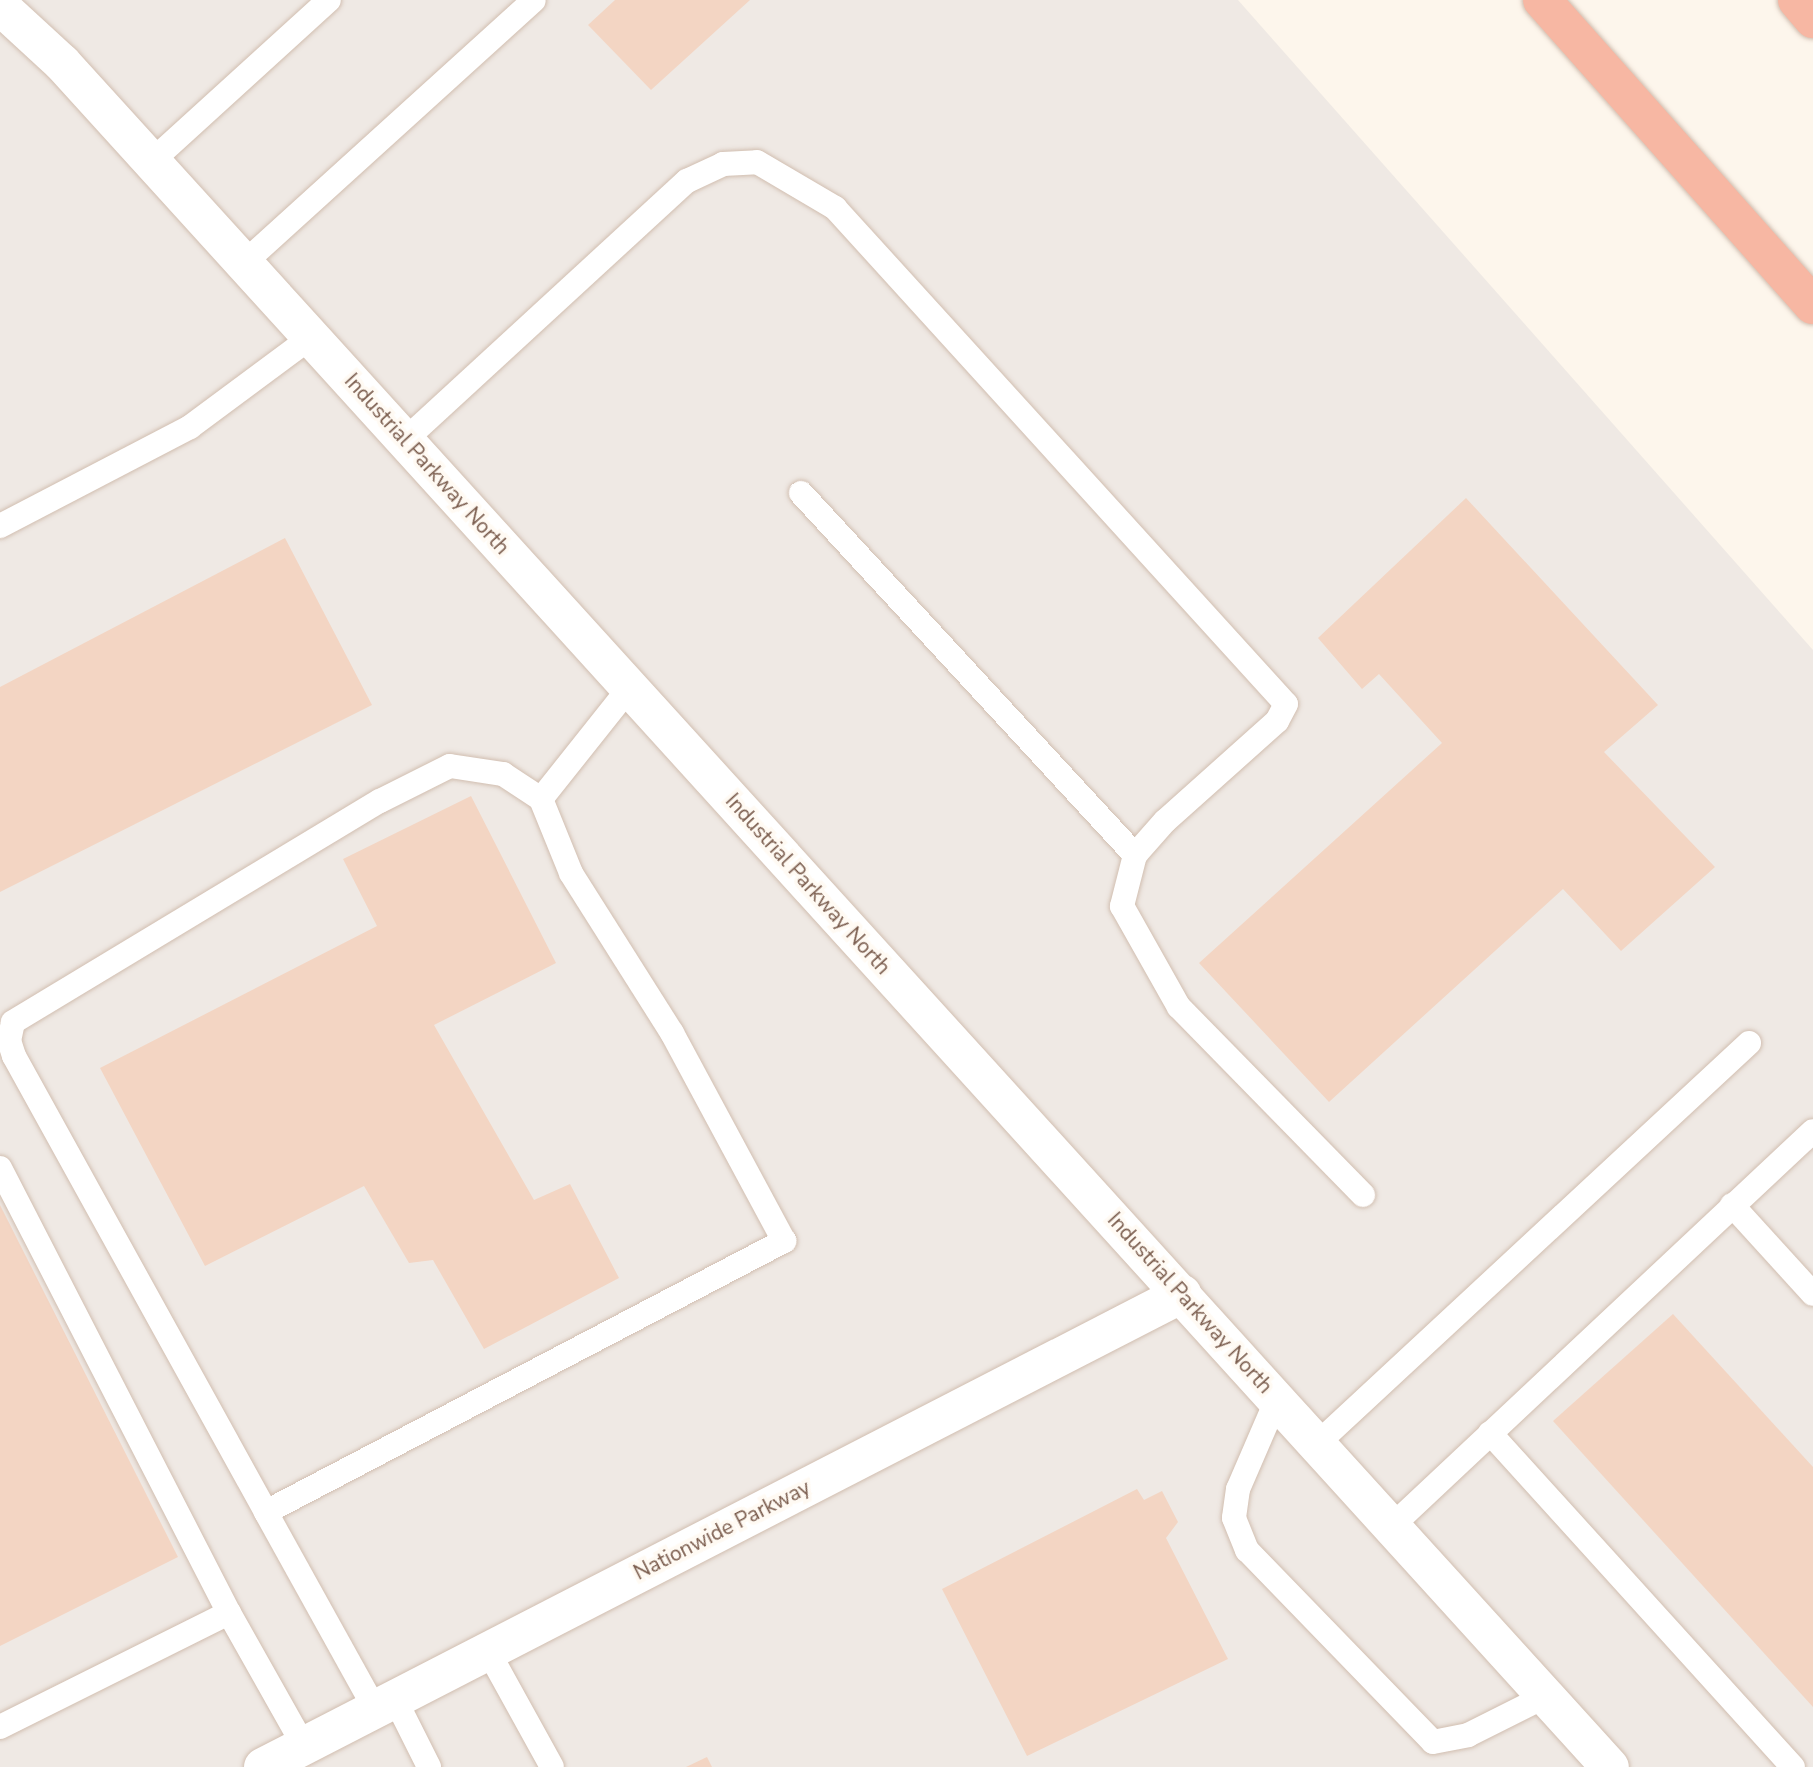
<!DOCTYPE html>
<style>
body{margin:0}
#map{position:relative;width:1813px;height:1767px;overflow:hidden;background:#fdf6ec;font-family:"Nunito Sans",sans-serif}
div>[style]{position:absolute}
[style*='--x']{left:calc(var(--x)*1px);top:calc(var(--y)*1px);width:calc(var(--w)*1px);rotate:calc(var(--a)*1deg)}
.industrial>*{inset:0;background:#efe9e4}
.building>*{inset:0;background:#f3d5c3}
.roads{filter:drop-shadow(0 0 2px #d1beb0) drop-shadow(0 0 2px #d1beb0)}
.service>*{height:24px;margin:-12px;padding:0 12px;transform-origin:12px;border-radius:12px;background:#fff}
.minor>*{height:38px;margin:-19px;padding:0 19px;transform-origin:19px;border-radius:19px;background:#fff}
.motorway>*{height:38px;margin:-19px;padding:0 19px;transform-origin:19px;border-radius:19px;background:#f7b7a3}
span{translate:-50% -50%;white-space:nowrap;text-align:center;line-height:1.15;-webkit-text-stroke:7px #fffaf3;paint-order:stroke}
.street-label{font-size:21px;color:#7a5c4d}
</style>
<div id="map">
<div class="industrial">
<i style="clip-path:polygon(0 0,1238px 0,1813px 650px,1813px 1767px,0 1767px)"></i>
</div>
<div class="building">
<i style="clip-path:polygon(615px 0,750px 0,651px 90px,588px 25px)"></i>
<i style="clip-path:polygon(1466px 498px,1658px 705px,1604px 752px,1715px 867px,1621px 951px,1563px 889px,1329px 1102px,1199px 963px,1442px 743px,1379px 674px,1362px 689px,1318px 638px)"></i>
<i style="clip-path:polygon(285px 538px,372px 705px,0 892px,0 687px)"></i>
<i style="clip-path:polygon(471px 796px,556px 963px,434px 1025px,534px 1200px,570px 1184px,619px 1278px,484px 1349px,433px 1260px,409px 1263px,364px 1186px,205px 1266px,100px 1068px,377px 926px,343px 859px)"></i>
<i style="clip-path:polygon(0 1205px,178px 1557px,0 1646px)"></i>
<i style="clip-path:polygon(1673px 1314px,1813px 1467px,1813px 1707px,1553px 1421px)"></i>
<i style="clip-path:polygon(1137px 1489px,1144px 1500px,1162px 1491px,1178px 1522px,1166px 1538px,1228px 1659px,1027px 1756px,942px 1589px)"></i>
<i style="clip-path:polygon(707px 1757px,712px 1767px,686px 1767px)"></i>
</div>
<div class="roads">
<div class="service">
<i style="--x:152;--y:161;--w:239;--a:-42.3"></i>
<i style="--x:244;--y:263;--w:391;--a:-42.2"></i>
<i style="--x:405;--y:440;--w:383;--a:-42.6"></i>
<i style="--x:687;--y:181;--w:40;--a:-25"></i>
<i style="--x:723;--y:164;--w:34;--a:-3"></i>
<i style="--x:757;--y:162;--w:91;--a:30.5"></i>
<i style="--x:835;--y:208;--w:670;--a:47.72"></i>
<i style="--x:1286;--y:704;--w:19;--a:118"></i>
<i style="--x:1277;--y:721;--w:150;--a:138.2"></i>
<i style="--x:1165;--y:821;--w:45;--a:131.4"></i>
<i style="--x:1135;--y:855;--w:53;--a:104.3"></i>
<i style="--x:1122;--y:906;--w:116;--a:60.6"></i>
<i style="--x:1179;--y:1007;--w:263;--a:45.6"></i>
<i style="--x:801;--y:493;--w:493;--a:47.3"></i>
<i style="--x:0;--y:526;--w:214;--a:-27.5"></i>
<i style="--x:190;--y:427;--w:151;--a:-36.6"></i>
<i style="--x:0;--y:1168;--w:500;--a:62.77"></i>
<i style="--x:229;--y:1613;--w:153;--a:60.6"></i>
<i style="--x:1732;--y:1205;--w:120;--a:47.7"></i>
<i style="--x:1277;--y:1399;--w:98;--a:113.4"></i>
<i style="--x:1238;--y:1489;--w:29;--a:98"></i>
<i style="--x:1234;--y:1518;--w:35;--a:68"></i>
<i style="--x:1247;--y:1550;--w:267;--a:45.9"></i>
<i style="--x:1433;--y:1742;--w:36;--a:-11"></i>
<i style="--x:1468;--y:1735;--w:87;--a:-26.6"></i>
<i style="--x:1490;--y:1433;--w:451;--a:47.8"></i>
<i style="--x:1318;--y:1443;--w:588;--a:-42.86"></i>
<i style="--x:266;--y:1512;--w:521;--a:-118.93"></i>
<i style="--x:14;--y:1056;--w:16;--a:-108"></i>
<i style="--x:9;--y:1041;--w:19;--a:-78"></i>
<i style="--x:13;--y:1022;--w:428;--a:-31.1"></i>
<i style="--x:380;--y:801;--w:78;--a:-26.6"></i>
<i style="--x:450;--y:766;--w:54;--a:8.6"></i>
<i style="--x:503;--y:774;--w:45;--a:33.3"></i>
<i style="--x:1392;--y:1526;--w:577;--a:-43.18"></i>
<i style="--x:488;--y:1651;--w:132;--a:61.1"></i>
<i style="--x:395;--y:1699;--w:76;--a:63.4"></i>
<i style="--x:375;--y:1709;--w:225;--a:-119"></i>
<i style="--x:266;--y:1512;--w:585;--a:-27.62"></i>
<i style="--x:784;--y:1241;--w:236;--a:-118.3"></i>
<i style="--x:672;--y:1033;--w:189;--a:-122.3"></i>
<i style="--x:571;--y:873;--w:80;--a:-112.1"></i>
<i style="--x:541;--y:799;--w:143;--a:-51.5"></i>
<i style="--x:0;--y:1727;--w:256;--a:-26.5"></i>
</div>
<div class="minor">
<i style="--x:0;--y:6;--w:84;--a:42.6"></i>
<i style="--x:62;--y:63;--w:2302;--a:47.75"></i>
<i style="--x:263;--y:1767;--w:1034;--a:-27.23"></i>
</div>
<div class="motorway">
<i style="--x:1542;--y:0;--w:408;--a:48.4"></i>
<i style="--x:1797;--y:0;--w:25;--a:50"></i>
</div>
</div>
<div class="street-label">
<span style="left:427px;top:464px;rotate:48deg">Industrial Parkway North</span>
<span style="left:808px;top:884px;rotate:48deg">Industrial Parkway North</span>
<span style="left:1190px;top:1303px;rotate:48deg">Industrial Parkway North</span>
<span style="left:722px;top:1530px;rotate:-27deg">Nationwide Parkway</span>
</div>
</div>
